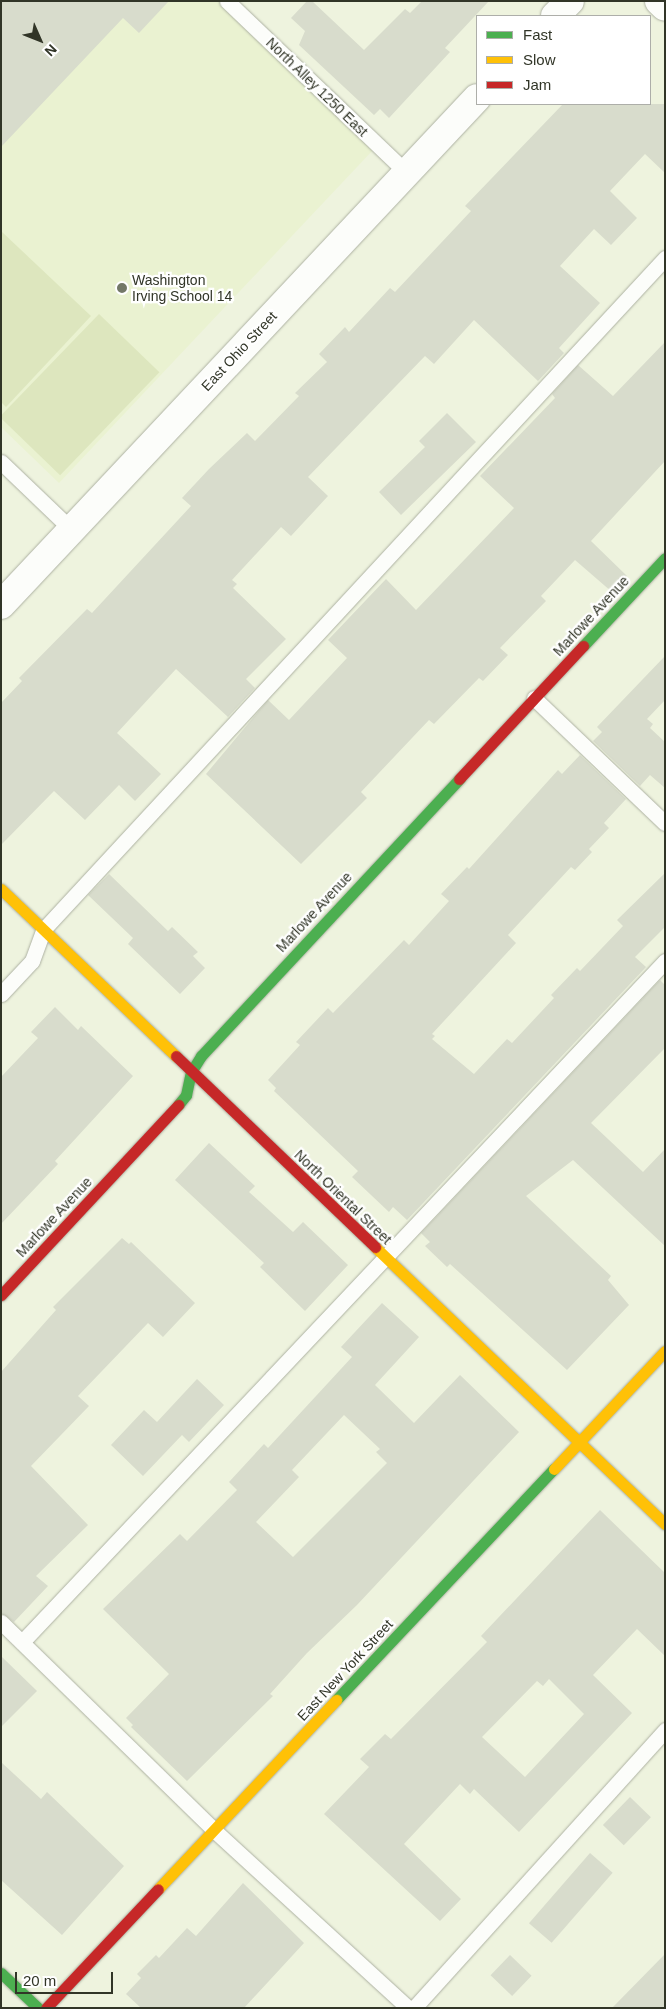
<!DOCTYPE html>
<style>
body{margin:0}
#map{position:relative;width:666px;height:2009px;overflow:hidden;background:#eef3de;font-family:Helvetica,sans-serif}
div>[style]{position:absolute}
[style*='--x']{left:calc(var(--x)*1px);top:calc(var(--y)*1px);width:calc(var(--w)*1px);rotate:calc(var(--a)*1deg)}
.built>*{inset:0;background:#eaf2d1}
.green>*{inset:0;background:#dde6be;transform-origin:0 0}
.building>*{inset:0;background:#d8dccc;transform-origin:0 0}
.roads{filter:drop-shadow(0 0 1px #adb1a2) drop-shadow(0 0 1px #adb1a2)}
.lane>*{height:15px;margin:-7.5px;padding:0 7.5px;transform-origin:7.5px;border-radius:7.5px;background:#fcfdfa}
.street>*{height:28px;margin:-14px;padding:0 14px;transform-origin:14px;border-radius:14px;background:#fcfdfa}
.fast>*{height:11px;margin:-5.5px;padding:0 5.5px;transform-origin:5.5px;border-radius:5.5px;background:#4caf50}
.slow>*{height:11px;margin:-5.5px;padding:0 5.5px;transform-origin:5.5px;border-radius:5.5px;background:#ffc107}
.jam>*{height:11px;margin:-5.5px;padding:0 5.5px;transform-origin:5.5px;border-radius:5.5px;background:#c62828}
.dots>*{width:14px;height:14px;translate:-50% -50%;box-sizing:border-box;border:2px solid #fff;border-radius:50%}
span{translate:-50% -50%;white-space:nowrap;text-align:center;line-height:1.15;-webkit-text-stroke:4.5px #fff;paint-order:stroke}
.street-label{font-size:14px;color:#313527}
.poi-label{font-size:14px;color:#313527}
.left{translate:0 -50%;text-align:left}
.frame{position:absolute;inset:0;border:2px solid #313527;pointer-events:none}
.legend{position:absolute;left:476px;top:15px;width:175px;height:90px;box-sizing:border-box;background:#fff;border:1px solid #adaea9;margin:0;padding:6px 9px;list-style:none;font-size:15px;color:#313527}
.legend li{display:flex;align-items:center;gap:10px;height:25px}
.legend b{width:25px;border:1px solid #adaea9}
.north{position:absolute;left:15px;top:15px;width:50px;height:50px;-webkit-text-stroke:4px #fff;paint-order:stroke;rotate:134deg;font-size:14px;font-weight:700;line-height:20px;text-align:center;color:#313527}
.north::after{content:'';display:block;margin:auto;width:18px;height:22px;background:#313527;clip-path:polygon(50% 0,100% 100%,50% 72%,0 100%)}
.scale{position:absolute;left:15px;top:1972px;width:98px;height:22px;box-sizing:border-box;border:2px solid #313527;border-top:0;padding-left:6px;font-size:15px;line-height:18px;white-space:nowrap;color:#313527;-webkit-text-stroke:4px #fff;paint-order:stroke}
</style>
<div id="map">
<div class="built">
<i style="clip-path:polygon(1px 1px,223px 1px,374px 149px,59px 483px,1px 427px)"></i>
</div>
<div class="green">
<i style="clip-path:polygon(1px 231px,91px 316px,6px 407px,1px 402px)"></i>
<i style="left:99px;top:314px;width:84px;height:143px;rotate:44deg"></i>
</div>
<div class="building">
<i style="clip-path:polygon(1px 1px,169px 1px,139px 33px,123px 18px,1px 147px)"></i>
<i style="clip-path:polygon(307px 1px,312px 1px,364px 50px,405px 9px,410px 13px,422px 1px,489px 1px,445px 48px,450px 52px,389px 118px,380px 109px,374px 115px,299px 45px,305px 31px,291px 18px)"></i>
<i style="clip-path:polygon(563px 104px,665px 104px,665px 173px,645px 154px,610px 191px,637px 218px,611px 245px,594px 229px,560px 266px,600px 303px,559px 348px,564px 353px,538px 381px,474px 320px,434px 364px,425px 356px,308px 477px,328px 496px,291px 536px,281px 527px,232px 580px,237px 584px,233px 588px,286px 639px,246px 679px,255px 688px,228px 717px,176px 669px,117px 733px,161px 774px,135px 801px,119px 785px,85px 820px,54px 791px,1px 845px,1px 703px,22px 681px,19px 678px,87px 609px,92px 613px,191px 506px,182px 498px,209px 469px,247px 433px,255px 441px,299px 396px,295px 393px,327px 362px,319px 354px,345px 327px,349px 332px,390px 288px,395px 292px,471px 211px,465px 206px)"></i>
<i style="clip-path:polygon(665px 342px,665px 461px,591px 541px,627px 576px,612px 592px,575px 560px,541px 596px,546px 601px,500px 648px,508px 655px,483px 681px,479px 678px,434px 724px,429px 720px,361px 792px,367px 798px,301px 864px,206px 774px,268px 700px,289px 720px,347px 658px,328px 640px,386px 579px,416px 610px,514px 508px,480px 476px,555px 398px,552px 394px,578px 365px,613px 396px)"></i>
<i style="clip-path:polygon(447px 413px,476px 442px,401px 515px,379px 492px,425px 447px,419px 441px)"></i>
<i style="clip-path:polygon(665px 656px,665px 700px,647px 719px,653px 724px,650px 728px,665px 742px,665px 788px,650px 775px,640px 786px,593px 741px,602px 732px,597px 727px)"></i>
<i style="clip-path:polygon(580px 755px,626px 799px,604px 823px,609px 828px,589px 849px,592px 852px,575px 870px,571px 867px,508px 935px,516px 943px,432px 1034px,435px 1036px,432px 1039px,474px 1074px,507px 1039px,512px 1043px,554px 998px,551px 995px,577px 968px,580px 971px,623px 926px,617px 920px,665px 873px,665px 927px,635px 957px,646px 967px,407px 1220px,393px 1207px,389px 1212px,352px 1177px,358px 1171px,274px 1091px,276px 1088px,268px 1080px,300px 1045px,296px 1042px,328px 1008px,333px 1013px,404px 940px,409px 945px,449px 901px,441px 894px,467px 867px,469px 869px,558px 770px,562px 774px)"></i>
<i style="clip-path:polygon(109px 874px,168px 931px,172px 927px,198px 952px,193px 956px,205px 968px,180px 994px,128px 944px,133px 938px,88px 895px)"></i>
<i style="clip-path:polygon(660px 980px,665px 985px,665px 1048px,591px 1123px,643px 1172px,665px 1149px,665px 1246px,573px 1160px,526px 1196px,611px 1276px,608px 1280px,629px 1305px,567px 1370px,450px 1264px,447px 1267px,425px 1246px,430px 1242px,421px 1233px)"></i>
<i style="clip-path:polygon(55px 1007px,78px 1030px,81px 1026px,133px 1076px,55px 1161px,58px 1164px,1px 1224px,1px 1077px,38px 1038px,31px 1032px)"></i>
<i style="clip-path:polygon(209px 1143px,255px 1186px,249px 1192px,293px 1232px,303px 1222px,348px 1265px,305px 1311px,260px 1267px,264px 1263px,175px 1180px)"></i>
<i style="clip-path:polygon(122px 1238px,129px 1244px,131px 1242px,195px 1303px,163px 1337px,148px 1323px,78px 1396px,89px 1406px,31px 1466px,88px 1525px,36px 1576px,48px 1586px,14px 1622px,1px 1613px,1px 1372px,56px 1310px,53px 1307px)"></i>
<i style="clip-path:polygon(evenodd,382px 1303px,419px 1337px,375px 1385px,414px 1423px,460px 1375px,519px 1432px,357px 1605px,307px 1653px,270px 1694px,273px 1696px,187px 1781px,131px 1727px,133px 1725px,126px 1718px,169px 1674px,103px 1609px,180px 1534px,187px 1541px,237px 1490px,229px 1482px,264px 1444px,268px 1448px,352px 1357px,341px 1347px,382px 1303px,344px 1415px,380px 1449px,376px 1452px,387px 1463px,293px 1557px,256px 1522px,299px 1477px,292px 1470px,344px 1415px)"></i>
<i style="clip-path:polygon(197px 1379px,224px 1405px,189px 1442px,182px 1435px,143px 1476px,111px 1445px,144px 1410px,157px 1422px)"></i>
<i style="clip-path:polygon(evenodd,600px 1510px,665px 1573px,665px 1656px,637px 1629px,593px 1675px,632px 1713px,519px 1832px,474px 1789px,470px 1794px,460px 1784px,404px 1844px,461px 1899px,440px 1921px,324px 1814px,369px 1767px,360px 1759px,385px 1734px,391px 1739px,487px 1642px,481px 1636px,600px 1510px,549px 1679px,584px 1714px,525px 1777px,482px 1737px,537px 1681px,543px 1686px,549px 1679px)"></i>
<i style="clip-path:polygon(1px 1656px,37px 1691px,1px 1727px)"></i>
<i style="clip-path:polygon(1px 1762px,41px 1799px,47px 1792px,124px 1866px,62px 1935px,1px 1880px)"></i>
<i style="left:630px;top:1797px;width:29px;height:39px;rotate:44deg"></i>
<i style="left:590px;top:1853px;width:30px;height:93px;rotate:41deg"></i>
<i style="clip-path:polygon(243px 1883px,304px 1943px,244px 2008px,141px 2008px,126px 1994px,141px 1978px,137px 1974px,156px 1955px,159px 1958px,187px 1928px,196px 1936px)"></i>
<i style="clip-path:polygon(665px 1954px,665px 2008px,612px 2008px)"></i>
<i style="left:510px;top:1955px;width:30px;height:28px;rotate:44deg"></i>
</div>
<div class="roads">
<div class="lane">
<i style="--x:227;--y:1;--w:248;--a:43.7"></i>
<i style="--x:1;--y:462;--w:98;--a:43.8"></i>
<i style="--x:534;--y:698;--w:181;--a:43.7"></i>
<i style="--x:1;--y:994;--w:45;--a:-46.8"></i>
<i style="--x:32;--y:961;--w:33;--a:-70"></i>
<i style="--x:43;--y:930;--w:916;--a:-47.21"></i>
<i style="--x:1;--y:1622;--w:299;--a:44.3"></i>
<i style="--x:215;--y:1831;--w:262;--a:42.5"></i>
<i style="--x:22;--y:1642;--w:937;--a:-46.64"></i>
<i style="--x:414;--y:2008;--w:375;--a:-47.9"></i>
</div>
<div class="street">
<i style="--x:659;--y:1;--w:8;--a:45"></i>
<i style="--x:555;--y:16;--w:21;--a:-45"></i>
<i style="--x:1;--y:605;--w:695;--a:-46.81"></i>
</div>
<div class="fast">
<i style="--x:583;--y:646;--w:120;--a:-47"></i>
<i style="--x:178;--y:1105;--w:13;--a:-51"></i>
<i style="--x:186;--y:1095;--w:24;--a:-78"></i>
<i style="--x:191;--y:1072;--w:19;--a:-58"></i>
<i style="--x:201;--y:1056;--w:379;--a:-47"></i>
<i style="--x:336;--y:1700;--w:318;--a:-46.7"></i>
<i style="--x:1;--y:1973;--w:51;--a:43.4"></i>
</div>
<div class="slow">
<i style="--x:1;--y:889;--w:242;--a:43.7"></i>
<i style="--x:375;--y:1247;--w:401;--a:43.7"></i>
<i style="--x:554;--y:1469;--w:162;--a:-46.8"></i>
<i style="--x:158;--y:1889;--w:260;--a:-46.7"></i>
</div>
<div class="jam">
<i style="--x:459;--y:779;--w:182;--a:-47"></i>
<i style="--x:176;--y:1056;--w:276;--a:43.8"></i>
<i style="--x:1;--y:1295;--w:260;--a:-47"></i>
<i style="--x:46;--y:2008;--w:163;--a:-46.7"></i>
</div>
</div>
<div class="dots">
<i style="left:122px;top:288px;background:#737867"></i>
</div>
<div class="street-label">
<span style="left:317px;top:87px;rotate:44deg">North Alley 1250 East</span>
<span style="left:239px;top:351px;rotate:-47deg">East Ohio Street</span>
<span style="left:591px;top:616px;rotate:-47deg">Marlowe Avenue</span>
<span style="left:314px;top:912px;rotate:-47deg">Marlowe Avenue</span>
<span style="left:343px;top:1197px;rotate:44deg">North Oriental Street</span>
<span style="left:54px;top:1217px;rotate:-47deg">Marlowe Avenue</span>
<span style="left:345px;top:1670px;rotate:-47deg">East New York Street</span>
</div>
<div class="poi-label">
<span class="left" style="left:132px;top:288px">Washington<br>Irving School 14</span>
</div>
<div class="frame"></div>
<ul class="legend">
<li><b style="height:6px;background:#4caf50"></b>Fast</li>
<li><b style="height:6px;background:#ffc107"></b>Slow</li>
<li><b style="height:6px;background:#c62828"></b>Jam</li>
</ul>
<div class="north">N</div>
<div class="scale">20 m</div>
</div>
